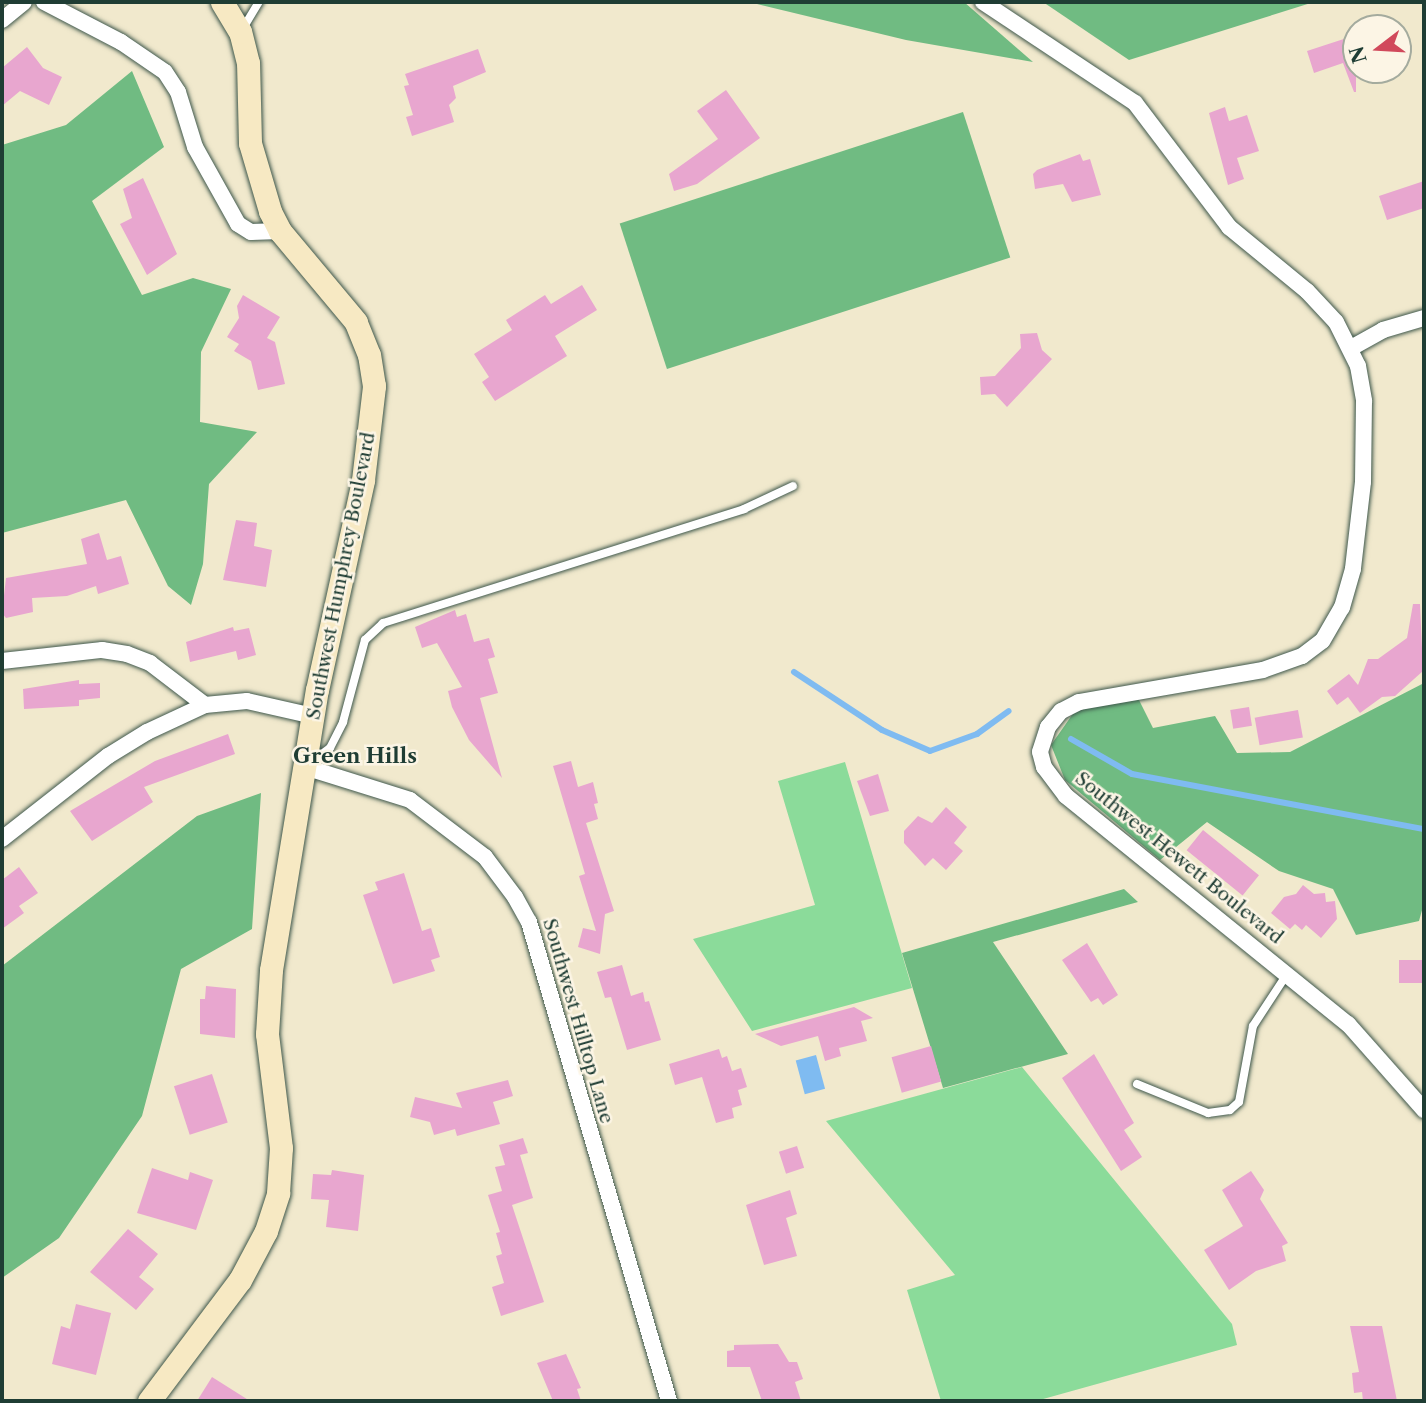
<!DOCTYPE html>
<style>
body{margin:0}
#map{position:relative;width:1426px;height:1403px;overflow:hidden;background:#f1e9cd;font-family:"Libre Caslon Text",serif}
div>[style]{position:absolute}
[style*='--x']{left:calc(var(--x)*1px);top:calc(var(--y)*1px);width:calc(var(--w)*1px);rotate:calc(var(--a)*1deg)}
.green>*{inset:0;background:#8bdb9a}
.forest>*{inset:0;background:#70bb82;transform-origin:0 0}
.water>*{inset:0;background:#7fbbf1;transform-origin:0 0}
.stream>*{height:6px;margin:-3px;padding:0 3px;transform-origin:3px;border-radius:3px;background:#7fbbf1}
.building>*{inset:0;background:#e8a6cf;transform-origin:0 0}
.roads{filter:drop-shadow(0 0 2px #3e574b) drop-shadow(0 0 2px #3e574b)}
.service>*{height:8px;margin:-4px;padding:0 4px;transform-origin:4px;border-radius:4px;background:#fff}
.minor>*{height:16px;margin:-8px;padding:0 8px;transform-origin:8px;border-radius:8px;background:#fff}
.secondary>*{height:23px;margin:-11.5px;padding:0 11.5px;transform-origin:11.5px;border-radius:11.5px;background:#f7e9c3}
span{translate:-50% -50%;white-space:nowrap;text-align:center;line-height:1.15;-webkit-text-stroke:5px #fcf5e5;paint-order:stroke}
.street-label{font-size:19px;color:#1f3d34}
.neighbourhood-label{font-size:21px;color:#1f3d34;font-weight:700}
.frame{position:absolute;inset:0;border:4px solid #1f3d34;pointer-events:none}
.north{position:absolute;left:1342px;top:14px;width:70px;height:70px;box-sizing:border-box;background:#fcf5e5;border:2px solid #a4ab9e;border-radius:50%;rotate:253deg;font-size:19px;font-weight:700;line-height:28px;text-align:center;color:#1f3d34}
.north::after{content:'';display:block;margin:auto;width:24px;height:32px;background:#d1495b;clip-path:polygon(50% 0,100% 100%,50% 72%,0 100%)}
</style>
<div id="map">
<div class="green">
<i style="clip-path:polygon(845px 762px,912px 988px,752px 1031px,693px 939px,815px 905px,778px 781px)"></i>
<i style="clip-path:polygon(1022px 1067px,1232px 1324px,1237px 1345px,1036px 1401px,941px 1401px,907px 1290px,955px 1275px,826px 1121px)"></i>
</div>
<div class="forest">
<i style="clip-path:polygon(749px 2px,964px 2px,1033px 62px,906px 40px)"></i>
<i style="clip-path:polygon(1043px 2px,1314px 2px,1129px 60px)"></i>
<i style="clip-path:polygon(132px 71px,164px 147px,92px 201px,142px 295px,193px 278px,231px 289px,201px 352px,200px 422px,257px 432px,209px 484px,203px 564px,191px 605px,168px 586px,126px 500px,2px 533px,2px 145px,66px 125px)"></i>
<i style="left:963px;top:112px;width:153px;height:361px;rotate:72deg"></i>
<i style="clip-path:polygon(1424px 683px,1424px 903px,1419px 921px,1356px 935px,1333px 889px,1279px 871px,1207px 822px,1160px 860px,1065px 780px,1051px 745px,1077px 708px,1137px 696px,1153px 728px,1215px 716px,1237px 753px,1290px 752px)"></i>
<i style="clip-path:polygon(261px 793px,252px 929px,181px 969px,142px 1116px,59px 1238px,2px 1278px,2px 966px,197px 816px)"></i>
<i style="clip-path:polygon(1124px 889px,1138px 902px,993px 942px,1068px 1054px,943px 1088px,902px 953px)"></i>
</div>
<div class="water">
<i style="left:816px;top:1055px;width:35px;height:21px;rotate:75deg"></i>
</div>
<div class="stream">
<i style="--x:794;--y:672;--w:105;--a:33.4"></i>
<i style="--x:882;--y:730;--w:52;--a:23.6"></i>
<i style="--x:930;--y:751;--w:50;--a:-19.9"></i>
<i style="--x:977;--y:734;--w:39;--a:-36"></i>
<i style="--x:1071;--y:739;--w:70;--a:29.8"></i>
<i style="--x:1132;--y:774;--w:297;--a:10.7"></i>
</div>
<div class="building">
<i style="clip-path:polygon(1356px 35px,1356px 92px,1354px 92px,1343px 63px,1314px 73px,1307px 51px)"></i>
<i style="clip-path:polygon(27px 47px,43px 68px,62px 77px,49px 105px,20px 91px,2px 106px,2px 68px)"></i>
<i style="clip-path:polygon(478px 49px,486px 72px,453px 86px,456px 98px,449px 105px,454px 122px,412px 136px,406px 117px,413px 115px,404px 86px,409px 85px,405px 74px)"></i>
<i style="clip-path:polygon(726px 90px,760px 138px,697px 184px,674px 191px,669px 174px,718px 139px,697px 111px)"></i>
<i style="clip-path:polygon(1225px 107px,1229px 121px,1247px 115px,1259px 151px,1237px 158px,1244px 179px,1228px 185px,1209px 113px)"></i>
<i style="clip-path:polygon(1080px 154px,1083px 161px,1090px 159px,1101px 195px,1072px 202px,1063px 184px,1035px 189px,1033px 174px,1037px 170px)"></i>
<i style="clip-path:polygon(143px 178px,177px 254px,147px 275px,120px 224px,132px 218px,123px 189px)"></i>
<i style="clip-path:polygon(1424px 181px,1424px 208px,1387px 220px,1379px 196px)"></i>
<i style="clip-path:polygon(582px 285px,597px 310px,555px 336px,567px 356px,495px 401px,482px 382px,489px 377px,474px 354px,512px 330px,506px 320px,545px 295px,551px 304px)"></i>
<i style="clip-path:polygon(243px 295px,280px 317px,267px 338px,275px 342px,285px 384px,258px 390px,251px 361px,234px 351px,239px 344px,227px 337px,239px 318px,237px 306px)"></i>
<i style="clip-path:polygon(1037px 333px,1042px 350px,1052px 359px,1007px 407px,995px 394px,981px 395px,980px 377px,995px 376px,1021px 348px,1020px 334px)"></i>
<i style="clip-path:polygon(236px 520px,257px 523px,254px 546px,272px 550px,266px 587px,223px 580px)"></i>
<i style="clip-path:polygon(99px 533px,107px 560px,121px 556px,129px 584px,98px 594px,96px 586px,67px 596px,32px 598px,33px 612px,6px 618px,2px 613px,6px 578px,87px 564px,81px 539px)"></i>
<i style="clip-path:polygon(1413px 604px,1420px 604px,1423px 671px,1395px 696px,1382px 697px,1360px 713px,1348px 697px,1337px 705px,1327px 691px,1349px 674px,1358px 685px,1368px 659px,1378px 659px,1407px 638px)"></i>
<i style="clip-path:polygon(455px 610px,457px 617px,466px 614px,474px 642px,489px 638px,495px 657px,488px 659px,498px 693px,480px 698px,502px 778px,469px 740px,452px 707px,448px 691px,462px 687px,437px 643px,422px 648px,415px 627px)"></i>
<i style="clip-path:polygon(233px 627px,234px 631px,249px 628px,256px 655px,238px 660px,236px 651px,190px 662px,186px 642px)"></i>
<i style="clip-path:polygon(79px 680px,79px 684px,100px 683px,100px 698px,79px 700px,79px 706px,24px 709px,23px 689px)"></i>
<i style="left:1249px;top:707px;width:19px;height:19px;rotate:81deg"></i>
<i style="left:1298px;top:710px;width:28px;height:44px;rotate:80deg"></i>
<i style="clip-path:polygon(228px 734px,235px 754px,144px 787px,153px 802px,92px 841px,70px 811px,155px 761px)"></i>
<i style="clip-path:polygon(571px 761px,578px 787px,593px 782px,598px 803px,594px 804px,598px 819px,586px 823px,614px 911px,605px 914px,600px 954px,578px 947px,583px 928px,596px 931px,579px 876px,585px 874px,553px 766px)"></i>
<i style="clip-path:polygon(878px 774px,889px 811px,870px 816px,857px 781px)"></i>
<i style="clip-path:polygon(946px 807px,967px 827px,954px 843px,963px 851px,946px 870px,933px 858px,925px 866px,904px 843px,904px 831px,918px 816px,932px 823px)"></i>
<i style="left:1203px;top:830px;width:72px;height:26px;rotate:39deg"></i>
<i style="clip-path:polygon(19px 867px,38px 893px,19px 906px,24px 913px,2px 929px,2px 880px)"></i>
<i style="clip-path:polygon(404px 873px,422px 931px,431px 928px,440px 957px,431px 960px,435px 971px,393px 984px,363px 895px,378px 890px,375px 882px)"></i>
<i style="clip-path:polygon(1303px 885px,1314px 894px,1325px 893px,1326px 902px,1335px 901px,1337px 919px,1321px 938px,1306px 925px,1302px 930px,1295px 924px,1290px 929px,1271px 913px,1284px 897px,1296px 894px)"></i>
<i style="clip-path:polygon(1087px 943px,1118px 995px,1103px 1005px,1098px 998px,1091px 1002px,1062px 960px)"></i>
<i style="left:1424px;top:960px;width:23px;height:25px;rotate:90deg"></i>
<i style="clip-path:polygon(622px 965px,631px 996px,643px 992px,645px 1002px,649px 1001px,661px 1040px,627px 1050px,611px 997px,605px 998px,597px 972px)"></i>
<i style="clip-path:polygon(206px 986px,236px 989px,235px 1038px,200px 1034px,200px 999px,205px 999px)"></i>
<i style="clip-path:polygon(854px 1007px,873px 1018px,861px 1021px,867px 1041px,839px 1048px,841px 1056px,825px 1061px,818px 1036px,781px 1046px,755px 1034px)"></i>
<i style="left:931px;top:1046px;width:37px;height:41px;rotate:74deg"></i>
<i style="clip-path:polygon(719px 1049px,722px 1058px,727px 1056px,732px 1071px,741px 1068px,747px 1087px,738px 1090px,742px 1105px,732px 1108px,734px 1118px,716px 1123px,702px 1077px,675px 1085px,669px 1064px)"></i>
<i style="clip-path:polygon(1094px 1054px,1134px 1123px,1124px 1130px,1142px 1157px,1121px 1171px,1062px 1078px)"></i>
<i style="left:212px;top:1074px;width:51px;height:40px;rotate:72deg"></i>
<i style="clip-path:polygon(508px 1080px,513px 1096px,493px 1102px,500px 1124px,457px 1136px,455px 1129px,434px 1135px,430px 1122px,410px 1117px,415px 1097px,462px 1108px,456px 1093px)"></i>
<i style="clip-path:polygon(523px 1138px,528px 1153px,520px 1155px,533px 1198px,512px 1205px,544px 1302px,501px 1316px,492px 1287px,504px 1283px,496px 1256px,502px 1254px,496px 1233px,500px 1232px,488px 1195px,502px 1191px,495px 1167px,505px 1165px,499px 1145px)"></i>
<i style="left:797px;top:1146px;width:23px;height:19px;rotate:72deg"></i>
<i style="clip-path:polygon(152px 1168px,188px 1180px,190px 1172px,213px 1180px,196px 1230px,137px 1213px)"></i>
<i style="clip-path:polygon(332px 1170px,364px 1175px,358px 1231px,326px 1227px,329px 1200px,311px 1199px,313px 1174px,331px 1175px)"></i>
<i style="clip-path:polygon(1251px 1171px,1264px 1190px,1260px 1199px,1288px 1243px,1282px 1246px,1286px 1261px,1256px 1271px,1229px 1290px,1204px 1250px,1243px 1226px,1222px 1190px)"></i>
<i style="clip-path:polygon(790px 1190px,797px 1214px,786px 1218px,797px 1256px,764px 1265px,746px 1205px)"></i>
<i style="clip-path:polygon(128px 1229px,158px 1254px,139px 1277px,154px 1289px,136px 1310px,90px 1272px)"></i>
<i style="clip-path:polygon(76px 1304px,111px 1313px,96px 1375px,52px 1364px,61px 1326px,70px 1329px)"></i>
<i style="clip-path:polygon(1350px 1326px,1382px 1326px,1397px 1401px,1363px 1401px,1362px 1392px,1354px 1393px,1352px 1373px,1359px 1372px)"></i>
<i style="clip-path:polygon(778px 1344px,789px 1362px,797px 1362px,803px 1379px,795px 1382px,801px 1401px,762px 1401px,750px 1367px,727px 1367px,727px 1351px,734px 1350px,734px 1345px)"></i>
<i style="clip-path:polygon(566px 1354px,581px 1388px,577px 1389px,581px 1401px,553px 1401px,537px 1363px)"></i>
<i style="clip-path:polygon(212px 1377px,250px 1401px,197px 1401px)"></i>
</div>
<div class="roads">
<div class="service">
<i style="--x:242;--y:30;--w:33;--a:-59"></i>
<i style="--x:310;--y:763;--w:25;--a:-37"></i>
<i style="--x:330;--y:748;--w:29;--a:-63"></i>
<i style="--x:343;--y:722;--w:85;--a:-75"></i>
<i style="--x:365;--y:640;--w:25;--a:-43"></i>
<i style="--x:383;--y:623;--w:379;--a:-17.5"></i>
<i style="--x:744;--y:509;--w:54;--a:-25.1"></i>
<i style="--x:1137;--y:1084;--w:77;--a:22.2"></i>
<i style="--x:1208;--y:1113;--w:22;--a:-8"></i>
<i style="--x:1230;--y:1110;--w:12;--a:-42"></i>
<i style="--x:1239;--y:1102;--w:77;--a:-79.6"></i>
<i style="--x:1253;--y:1026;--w:62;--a:-56.8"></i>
</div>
<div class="minor">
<i style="--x:44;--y:2;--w:87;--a:27.5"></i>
<i style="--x:121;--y:42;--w:53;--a:34.3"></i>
<i style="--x:165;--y:72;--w:24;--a:57"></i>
<i style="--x:178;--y:92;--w:58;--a:72.8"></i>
<i style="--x:195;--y:147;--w:88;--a:60.8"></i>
<i style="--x:238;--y:224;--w:15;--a:32"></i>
<i style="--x:251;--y:232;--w:29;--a:-2"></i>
<i style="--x:983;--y:2;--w:182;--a:33.6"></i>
<i style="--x:1135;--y:103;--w:156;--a:52.8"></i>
<i style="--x:1229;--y:227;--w:101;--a:39.4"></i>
<i style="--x:1307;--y:291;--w:42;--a:46.9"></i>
<i style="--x:1336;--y:322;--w:49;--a:63.4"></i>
<i style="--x:1358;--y:366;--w:36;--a:80"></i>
<i style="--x:1364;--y:401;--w:81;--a:90.7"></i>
<i style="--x:1363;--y:482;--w:88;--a:96.6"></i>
<i style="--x:1353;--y:569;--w:40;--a:106"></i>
<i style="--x:1342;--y:607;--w:39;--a:120"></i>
<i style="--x:1322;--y:641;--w:25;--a:143"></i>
<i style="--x:1302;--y:656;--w:41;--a:160.3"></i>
<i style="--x:1263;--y:670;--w:187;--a:170.1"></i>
<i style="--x:1079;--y:702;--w:20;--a:153"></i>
<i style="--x:1061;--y:711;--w:21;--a:129"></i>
<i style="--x:1048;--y:727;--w:26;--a:108"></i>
<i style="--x:1040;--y:752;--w:16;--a:75"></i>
<i style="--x:1044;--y:767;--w:36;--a:53"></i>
<i style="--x:1066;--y:796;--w:363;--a:39"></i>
<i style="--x:1348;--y:1024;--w:115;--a:48.5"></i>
<i style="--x:2;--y:20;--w:28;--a:-39"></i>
<i style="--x:1351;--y:348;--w:37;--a:-29"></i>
<i style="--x:1383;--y:330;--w:43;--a:-16.3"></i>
<i style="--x:2;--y:661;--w:101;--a:-6.3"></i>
<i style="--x:102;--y:650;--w:25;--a:9"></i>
<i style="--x:127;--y:654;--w:25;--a:21"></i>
<i style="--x:150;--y:663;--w:69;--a:37.4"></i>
<i style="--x:305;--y:767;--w:110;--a:17.4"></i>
<i style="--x:410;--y:800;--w:94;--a:37.2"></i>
<i style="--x:485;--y:857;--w:50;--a:53.1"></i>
<i style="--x:515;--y:897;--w:29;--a:61"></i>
<i style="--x:529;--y:922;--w:499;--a:73.7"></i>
<i style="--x:2;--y:839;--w:135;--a:-38.1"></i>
<i style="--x:108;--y:756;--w:46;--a:-31.6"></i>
<i style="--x:147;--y:732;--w:64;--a:-25"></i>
<i style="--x:205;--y:705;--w:42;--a:-5.4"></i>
<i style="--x:247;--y:701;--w:68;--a:12.8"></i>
</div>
<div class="secondary">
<i style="--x:149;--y:1401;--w:151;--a:-53.1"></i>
<i style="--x:240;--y:1280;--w:55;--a:-62"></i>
<i style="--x:266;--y:1231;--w:40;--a:-72"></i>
<i style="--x:278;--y:1193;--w:45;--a:-86.2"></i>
<i style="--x:281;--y:1148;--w:115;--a:-97"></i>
<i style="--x:267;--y:1034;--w:64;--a:-86.4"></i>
<i style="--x:271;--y:970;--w:284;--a:-80.7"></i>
<i style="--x:317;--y:690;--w:215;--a:-77.6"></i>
<i style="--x:363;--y:480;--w:95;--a:-83.3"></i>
<i style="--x:374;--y:386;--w:31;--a:-99"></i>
<i style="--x:369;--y:355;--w:35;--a:-112"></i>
<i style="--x:356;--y:322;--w:119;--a:-129.9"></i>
<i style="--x:280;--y:231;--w:22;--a:-117"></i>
<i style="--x:270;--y:211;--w:71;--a:-106.4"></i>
<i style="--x:250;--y:143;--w:80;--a:-91.4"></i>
<i style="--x:248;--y:63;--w:32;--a:-104"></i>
<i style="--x:240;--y:32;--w:35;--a:-121"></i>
</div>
</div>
<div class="street-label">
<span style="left:341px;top:576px;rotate:-79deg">Southwest Humphrey Boulevard</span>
<span style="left:1179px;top:858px;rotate:39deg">Southwest Hewett Boulevard</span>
<span style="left:578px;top:1021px;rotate:74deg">Southwest Hilltop Lane</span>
</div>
<div class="neighbourhood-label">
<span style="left:355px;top:756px">Green Hills</span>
</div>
<div class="frame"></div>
<div class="north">N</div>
</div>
